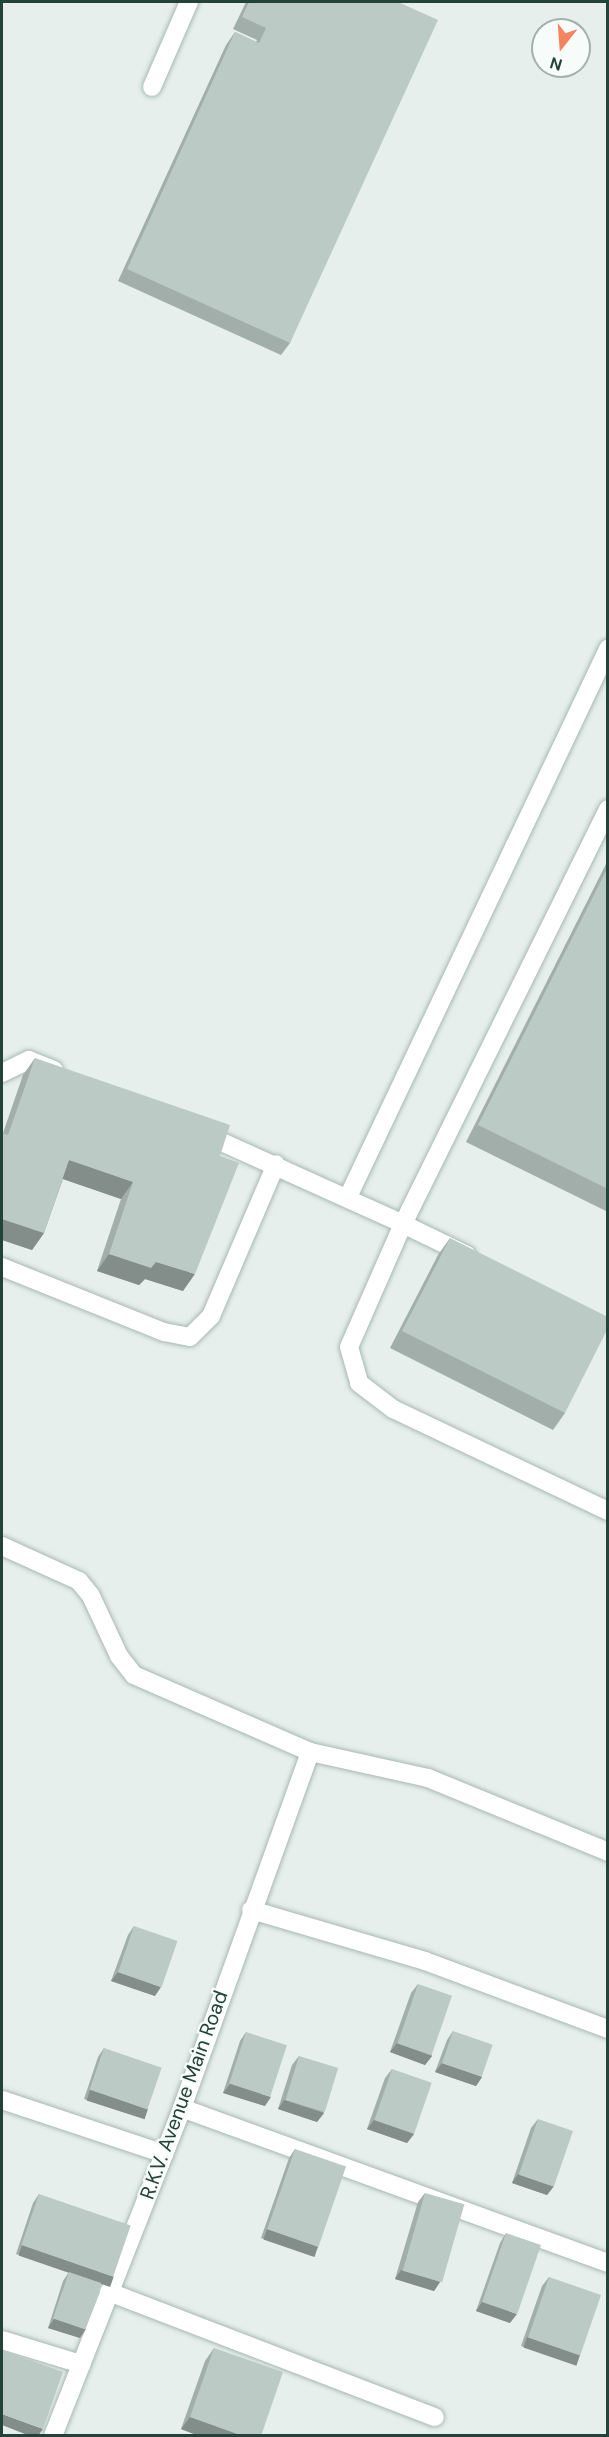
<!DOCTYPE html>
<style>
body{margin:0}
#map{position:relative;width:609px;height:2437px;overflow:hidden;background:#e6efeb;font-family:"DM Sans",sans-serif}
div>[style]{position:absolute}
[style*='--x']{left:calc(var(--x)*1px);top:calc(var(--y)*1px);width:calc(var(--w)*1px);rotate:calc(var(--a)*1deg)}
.roads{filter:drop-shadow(0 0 2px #a8b8b2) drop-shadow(0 0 2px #a8b8b2)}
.service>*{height:18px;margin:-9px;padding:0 9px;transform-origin:9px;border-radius:9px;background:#fff}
.minor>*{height:18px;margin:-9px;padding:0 9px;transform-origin:9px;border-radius:9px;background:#fff}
.wall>*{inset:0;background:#a1aea9}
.shaded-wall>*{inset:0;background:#838d89;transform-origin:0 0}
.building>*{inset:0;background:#bbcac4;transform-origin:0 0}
span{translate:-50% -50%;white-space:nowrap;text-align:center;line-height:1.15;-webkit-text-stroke:4.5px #f7fbf9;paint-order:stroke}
.street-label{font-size:20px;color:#24423a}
.frame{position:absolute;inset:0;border:3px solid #24423a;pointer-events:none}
.north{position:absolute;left:531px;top:18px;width:60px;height:60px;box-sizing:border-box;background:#f7fbf9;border:2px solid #a3b1ad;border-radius:50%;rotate:197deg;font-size:16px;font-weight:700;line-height:24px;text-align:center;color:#24423a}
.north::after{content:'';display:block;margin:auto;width:21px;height:27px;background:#f4845f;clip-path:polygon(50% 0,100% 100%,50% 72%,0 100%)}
</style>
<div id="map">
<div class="roads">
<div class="service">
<i style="--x:152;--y:87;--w:93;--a:-66.5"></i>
<i style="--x:2;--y:1546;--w:85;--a:24.4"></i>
<i style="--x:79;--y:1581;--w:19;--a:51"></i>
<i style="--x:91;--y:1596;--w:66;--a:65"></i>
<i style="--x:119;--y:1656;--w:24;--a:52"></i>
<i style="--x:134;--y:1675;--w:192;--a:23.6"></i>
<i style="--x:310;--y:1752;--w:121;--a:12.4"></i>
<i style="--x:428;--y:1778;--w:195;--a:22.3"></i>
</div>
<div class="minor">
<i style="--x:2;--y:1073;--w:30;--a:-26"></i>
<i style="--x:29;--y:1060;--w:27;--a:22"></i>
<i style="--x:204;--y:1134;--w:218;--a:24.3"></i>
<i style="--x:403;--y:1224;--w:134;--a:113.7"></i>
<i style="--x:349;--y:1347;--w:37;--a:74"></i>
<i style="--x:359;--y:1383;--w:43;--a:37.4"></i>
<i style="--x:393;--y:1409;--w:238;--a:25.4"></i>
<i style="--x:348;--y:1197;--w:607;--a:-64.62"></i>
<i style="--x:467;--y:1255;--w:71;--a:-154.2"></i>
<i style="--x:403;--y:1224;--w:463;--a:-63.7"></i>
<i style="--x:2;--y:1267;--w:175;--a:21.9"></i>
<i style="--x:164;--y:1332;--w:26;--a:11"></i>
<i style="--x:190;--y:1337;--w:30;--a:-45"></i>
<i style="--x:211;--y:1316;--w:165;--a:-66.8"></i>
<i style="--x:251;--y:1910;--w:181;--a:16.3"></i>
<i style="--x:425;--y:1961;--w:195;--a:20.4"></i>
<i style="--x:2;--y:2100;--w:171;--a:18.4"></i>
<i style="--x:182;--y:2108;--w:453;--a:20"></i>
<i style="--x:109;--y:2292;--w:349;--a:21"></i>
<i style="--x:2;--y:2340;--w:83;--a:16.9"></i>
<i style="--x:53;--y:2436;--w:352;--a:-68.5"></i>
<i style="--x:182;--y:2108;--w:378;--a:-70.2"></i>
</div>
</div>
<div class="wall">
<i style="clip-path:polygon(246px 2px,398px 2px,290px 343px,281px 355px,118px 281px,226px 45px,235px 32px,256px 42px,257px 40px,233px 29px)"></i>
<i style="clip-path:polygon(608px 860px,608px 1212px,466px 1142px)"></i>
<i style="clip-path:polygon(35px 1058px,220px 1156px,183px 1291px,145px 1279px,139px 1285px,97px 1271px,121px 1199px,63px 1179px,44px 1233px,32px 1250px,2px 1240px,2px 1133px,3px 1133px,23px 1075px)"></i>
<i style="clip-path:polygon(450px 1238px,565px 1413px,553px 1430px,390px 1348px,438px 1255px)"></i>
<i style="clip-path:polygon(134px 1926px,155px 1996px,111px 1981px,128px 1935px)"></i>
<i style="clip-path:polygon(418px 1984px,432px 2056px,425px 2065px,390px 2052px,411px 1993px)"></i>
<i style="clip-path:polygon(453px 2031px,482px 2077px,476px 2086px,435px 2072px,447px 2040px)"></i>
<i style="clip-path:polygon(246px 2032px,265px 2106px,223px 2093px,240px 2041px)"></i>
<i style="clip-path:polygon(104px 2048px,142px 2118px,84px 2099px,98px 2057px)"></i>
<i style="clip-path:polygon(299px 2056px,324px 2113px,317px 2122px,278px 2109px,292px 2065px)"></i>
<i style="clip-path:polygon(392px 2069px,414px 2134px,407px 2143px,367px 2129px,385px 2078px)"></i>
<i style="clip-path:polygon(538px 2119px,554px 2186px,547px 2195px,512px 2183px,531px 2128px)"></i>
<i style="clip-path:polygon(295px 2149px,318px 2247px,312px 2256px,261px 2238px,289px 2158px)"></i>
<i style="clip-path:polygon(425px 2193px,440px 2282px,434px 2291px,395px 2279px,418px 2202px)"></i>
<i style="clip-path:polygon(39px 2194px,108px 2285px,16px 2254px,33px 2203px)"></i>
<i style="clip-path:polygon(506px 2233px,510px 2323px,476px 2311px,500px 2243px)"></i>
<i style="clip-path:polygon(69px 2272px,80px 2338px,48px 2328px,63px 2281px)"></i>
<i style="clip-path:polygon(549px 2277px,580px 2355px,574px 2364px,521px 2346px,542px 2286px)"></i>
<i style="clip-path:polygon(214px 2348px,261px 2436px,199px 2436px,181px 2429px,205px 2361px)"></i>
</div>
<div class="shaded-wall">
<i style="clip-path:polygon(69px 1160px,133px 1182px,121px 1199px,57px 1177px)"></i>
<i style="clip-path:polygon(2px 1219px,44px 1233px,32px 1250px,2px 1240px)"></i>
<i style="clip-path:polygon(109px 1254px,156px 1262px,195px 1274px,183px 1291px,145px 1279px,139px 1285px,97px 1271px)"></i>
<i style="clip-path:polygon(118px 1972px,161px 1987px,155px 1996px,111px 1981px)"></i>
<i style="clip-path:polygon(397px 2043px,432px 2056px,425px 2065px,390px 2052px)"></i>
<i style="clip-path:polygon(442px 2063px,482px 2077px,476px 2086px,435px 2072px)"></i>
<i style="clip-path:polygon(230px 2084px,271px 2097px,265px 2106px,223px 2093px)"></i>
<i style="left:90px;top:2090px;width:61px;height:11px;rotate:18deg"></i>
<i style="clip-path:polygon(284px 2100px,324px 2113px,317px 2122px,278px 2109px)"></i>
<i style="clip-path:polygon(374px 2120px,414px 2134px,407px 2143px,367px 2129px)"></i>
<i style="clip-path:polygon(518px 2174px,554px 2186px,547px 2195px,512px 2183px)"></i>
<i style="left:267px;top:2229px;width:54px;height:11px;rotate:19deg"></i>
<i style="left:22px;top:2245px;width:97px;height:11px;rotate:19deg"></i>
<i style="clip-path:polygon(401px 2270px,440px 2282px,434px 2291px,395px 2279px)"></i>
<i style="clip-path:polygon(482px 2302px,517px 2314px,510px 2323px,476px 2311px)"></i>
<i style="clip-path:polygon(54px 2319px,86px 2329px,80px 2338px,48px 2328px)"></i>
<i style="left:527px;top:2337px;width:56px;height:11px;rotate:19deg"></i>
<i style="clip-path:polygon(2px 2414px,43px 2429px,38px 2436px,30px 2436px,2px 2425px)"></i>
<i style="clip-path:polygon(190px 2417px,243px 2436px,199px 2436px,181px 2429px)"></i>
</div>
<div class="building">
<i style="clip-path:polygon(249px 2px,398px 2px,438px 20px,290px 343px,127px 269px,235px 32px,259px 43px,266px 28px,242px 17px)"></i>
<i style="clip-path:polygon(608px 867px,608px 1189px,478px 1125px)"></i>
<i style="clip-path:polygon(35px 1058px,230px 1125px,220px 1156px,239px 1163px,195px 1274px,156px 1262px,151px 1268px,109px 1254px,133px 1182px,69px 1160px,44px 1233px,2px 1219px,2px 1133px,8px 1135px)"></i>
<i style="clip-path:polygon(450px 1238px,608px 1317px,608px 1328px,565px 1413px,402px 1331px)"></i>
<i style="left:134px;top:1926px;width:46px;height:49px;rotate:19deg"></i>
<i style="left:418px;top:1984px;width:36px;height:63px;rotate:19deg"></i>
<i style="left:453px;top:2031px;width:42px;height:34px;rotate:19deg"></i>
<i style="left:246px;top:2032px;width:43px;height:54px;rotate:18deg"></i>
<i style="left:104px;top:2048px;width:61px;height:44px;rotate:19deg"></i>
<i style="left:299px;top:2056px;width:41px;height:46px;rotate:17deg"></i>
<i style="left:392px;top:2069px;width:42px;height:54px;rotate:19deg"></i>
<i style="left:538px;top:2119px;width:37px;height:59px;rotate:19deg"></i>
<i style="left:295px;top:2149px;width:54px;height:85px;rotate:19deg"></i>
<i style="left:425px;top:2193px;width:41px;height:81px;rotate:16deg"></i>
<i style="left:39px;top:2194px;width:97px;height:54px;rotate:19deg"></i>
<i style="left:506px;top:2233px;width:37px;height:73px;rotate:19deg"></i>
<i style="left:69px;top:2272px;width:34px;height:49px;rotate:19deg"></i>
<i style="left:549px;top:2277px;width:55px;height:64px;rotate:19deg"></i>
<i style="clip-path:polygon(214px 2348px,283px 2372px,261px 2436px,243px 2436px,190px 2417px)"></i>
<i style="clip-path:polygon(2px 2350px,63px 2372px,43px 2429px,2px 2414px)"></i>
</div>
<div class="street-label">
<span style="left:184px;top:2095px;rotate:-70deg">R.K.V. Avenue Main Road</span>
</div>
<div class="frame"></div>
<div class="north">N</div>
</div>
